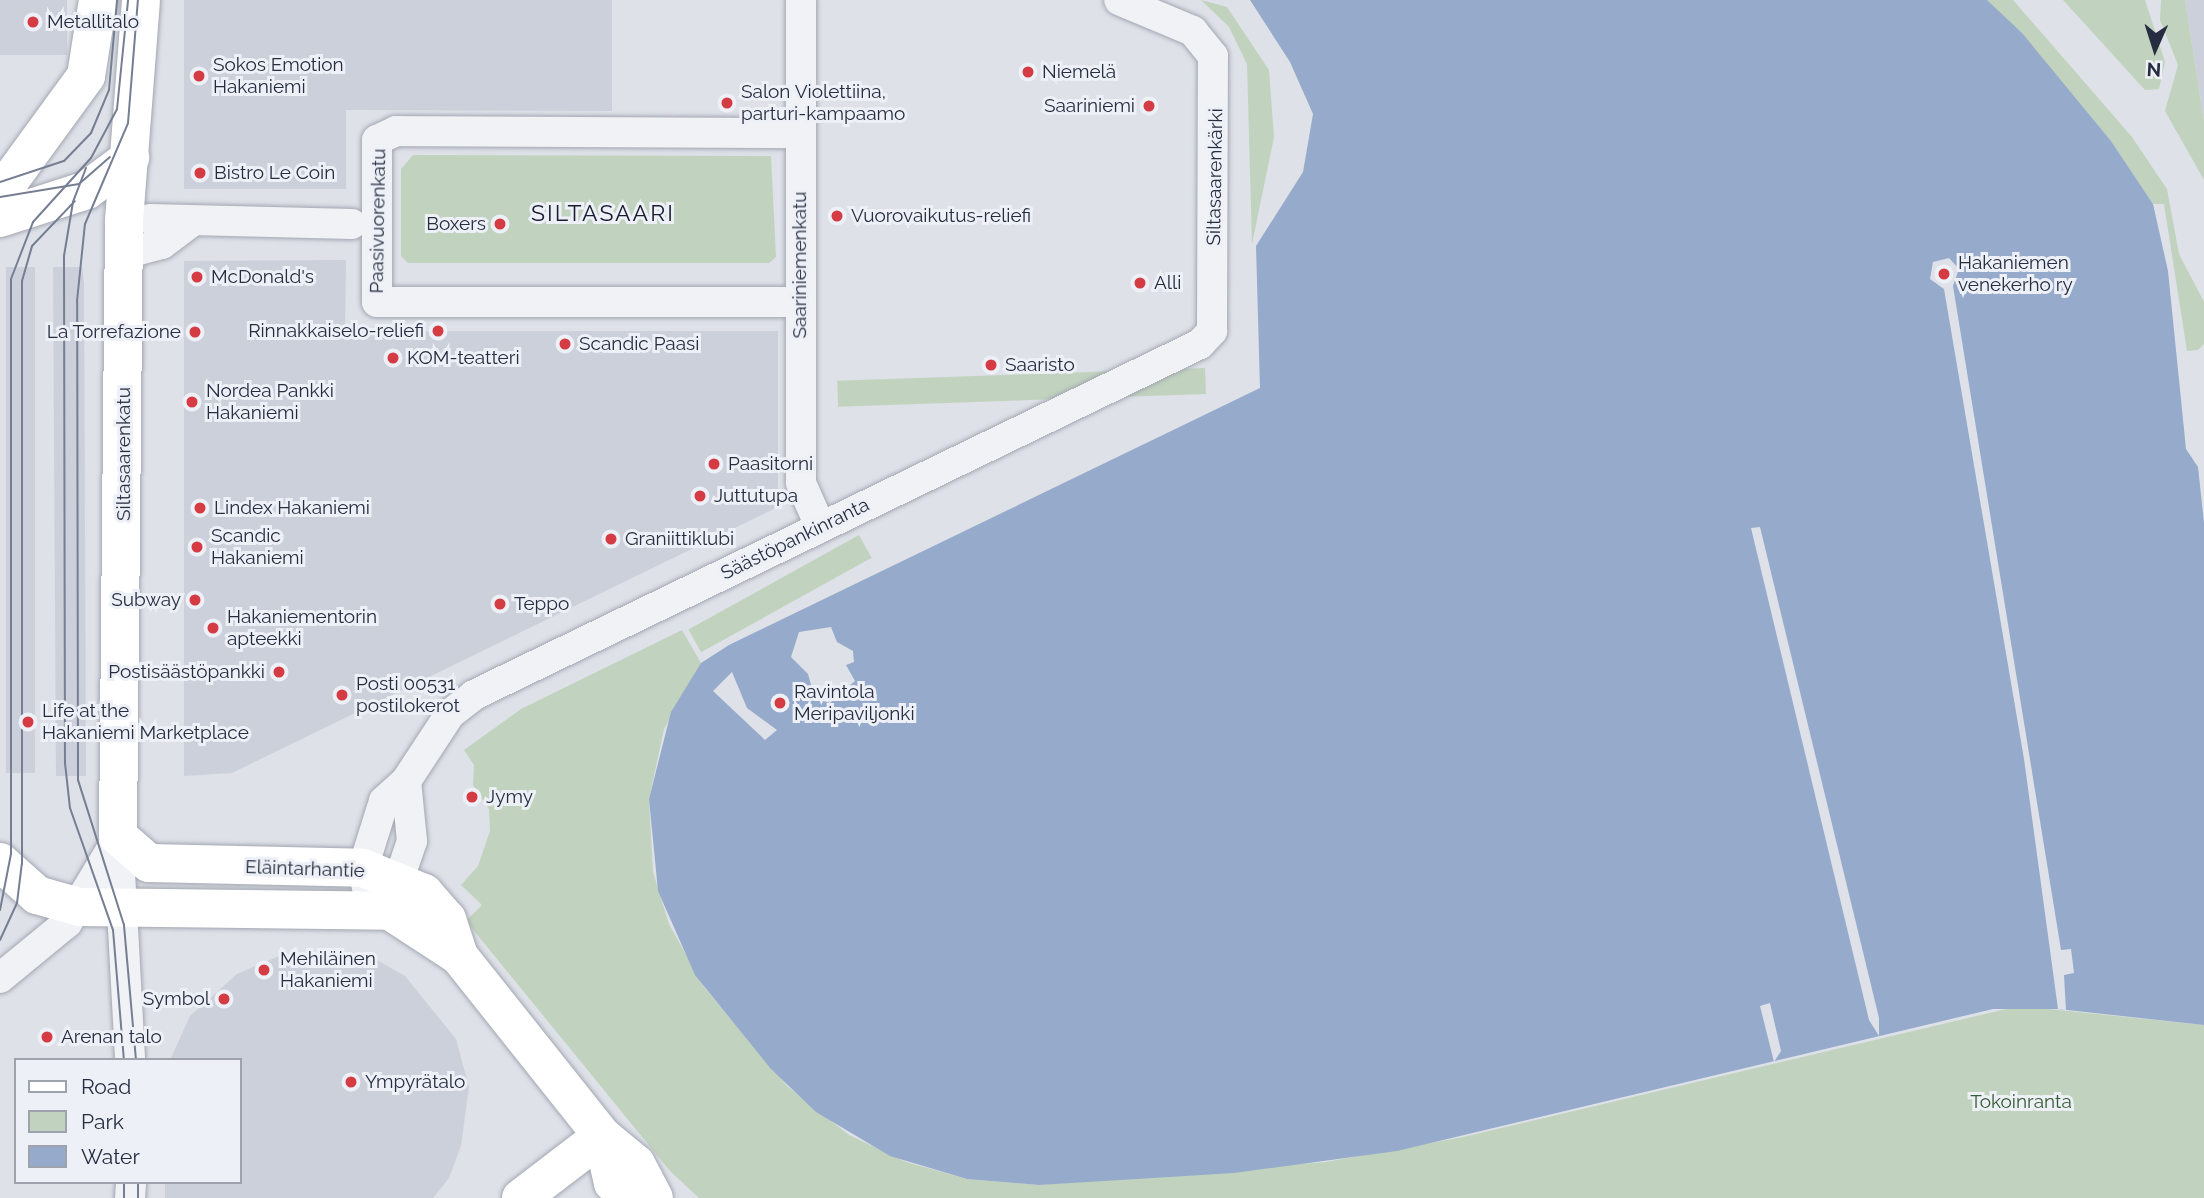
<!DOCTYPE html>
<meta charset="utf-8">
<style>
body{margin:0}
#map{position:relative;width:2204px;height:1198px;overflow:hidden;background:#dee1e8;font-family:Raleway,sans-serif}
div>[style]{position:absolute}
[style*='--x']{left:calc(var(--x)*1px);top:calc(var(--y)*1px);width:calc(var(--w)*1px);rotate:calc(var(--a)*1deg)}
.built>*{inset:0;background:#ccd0da;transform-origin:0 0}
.green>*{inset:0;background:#c1d3be;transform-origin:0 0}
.water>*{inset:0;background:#96aacb}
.pier>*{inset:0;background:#dee1e8}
.roads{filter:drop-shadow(0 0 2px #a3a7b2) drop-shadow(0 0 2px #a3a7b2)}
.street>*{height:30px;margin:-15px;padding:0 15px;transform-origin:15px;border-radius:15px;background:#f1f2f6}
.secondary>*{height:38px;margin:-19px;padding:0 19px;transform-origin:19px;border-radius:19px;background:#fff}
.tram>*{height:2px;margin:-1px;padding:0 1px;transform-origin:1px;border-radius:1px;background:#767e93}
.dots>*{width:19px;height:19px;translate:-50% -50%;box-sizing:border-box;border:4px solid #edf0f6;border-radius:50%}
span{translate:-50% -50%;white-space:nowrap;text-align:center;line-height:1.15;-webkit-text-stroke:6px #edf0f6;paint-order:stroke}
.poi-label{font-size:19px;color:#262d40}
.left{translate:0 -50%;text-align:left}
.right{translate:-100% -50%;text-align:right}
.street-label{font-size:19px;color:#262d40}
.park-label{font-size:19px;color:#365c33}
.quarter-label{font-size:23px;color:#191e30;letter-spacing:2px}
.legend{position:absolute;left:14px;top:1058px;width:228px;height:126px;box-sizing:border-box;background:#edf0f6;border:2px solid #9da2ad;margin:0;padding:9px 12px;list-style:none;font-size:21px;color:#262d40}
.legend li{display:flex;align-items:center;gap:14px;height:35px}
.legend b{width:35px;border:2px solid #9da2ad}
.north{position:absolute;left:2120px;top:14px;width:70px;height:70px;-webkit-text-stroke:5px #edf0f6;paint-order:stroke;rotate:183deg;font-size:19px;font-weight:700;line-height:28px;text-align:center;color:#262d40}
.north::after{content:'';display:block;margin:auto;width:24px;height:32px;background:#262d40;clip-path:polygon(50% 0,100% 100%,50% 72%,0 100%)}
</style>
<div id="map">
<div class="built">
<i style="left:0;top:0;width:67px;height:55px"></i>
<i style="clip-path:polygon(184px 0,612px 0,612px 111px,346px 110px,346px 189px,184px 189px)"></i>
<i style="clip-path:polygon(2185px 0,2204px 0,2204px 121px,2201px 102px)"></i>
<i style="clip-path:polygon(346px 260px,345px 331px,778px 331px,778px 507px,232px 773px,184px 776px,184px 261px)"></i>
<i style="left:6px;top:267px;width:29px;height:506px"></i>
<i style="clip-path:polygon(53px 267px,82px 267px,84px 282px,86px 776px,56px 776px)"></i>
<i style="clip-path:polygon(315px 952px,377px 960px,405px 976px,456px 1039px,469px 1087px,461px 1146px,449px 1178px,433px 1198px,165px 1198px,165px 1182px,240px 1182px,240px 1060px,170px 1060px,190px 1016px,237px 974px,279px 956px)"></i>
</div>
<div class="green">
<i style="clip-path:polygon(1201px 0,1227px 7px,1269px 70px,1274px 137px,1252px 244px,1247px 64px,1229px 27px)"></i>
<i style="clip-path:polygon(1987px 0,2013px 0,2132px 137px,2167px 189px,2179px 254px,2204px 302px,2204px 344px,2198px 350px,2187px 351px,2164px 204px,2153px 204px,2111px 141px)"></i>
<i style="clip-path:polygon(2063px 0,2145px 0,2165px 62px,2159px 89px,2145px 90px)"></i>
<i style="clip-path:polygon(2161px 0,2185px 0,2204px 121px,2204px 180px,2165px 111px,2178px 65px,2160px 20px)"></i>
<i style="clip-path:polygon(413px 155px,771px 156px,776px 257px,769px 263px,408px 263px,401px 256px,401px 169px)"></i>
<i style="left:1205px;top:368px;width:26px;height:368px;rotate:88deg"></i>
<i style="left:859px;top:535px;width:26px;height:195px;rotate:61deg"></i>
<i style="clip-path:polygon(682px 630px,701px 663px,664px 729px,649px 799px,653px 872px,669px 924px,704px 987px,787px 1086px,849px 1135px,906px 1162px,967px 1179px,1039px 1185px,1326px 1162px,1463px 1137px,2019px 1006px,2204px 1025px,2204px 1198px,699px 1198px,670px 1171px,466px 921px,482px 905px,461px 885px,478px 866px,490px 831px,489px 809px,473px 785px,474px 765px,464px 750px,521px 709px)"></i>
</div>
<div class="water">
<i style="clip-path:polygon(1250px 0,1987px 0,2022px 33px,2111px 141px,2153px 204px,2168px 271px,2186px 449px,2198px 467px,2204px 523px,2204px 1025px,2058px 1009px,1993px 1009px,1397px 1151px,1234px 1173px,1039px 1185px,967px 1179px,890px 1156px,816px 1112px,771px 1069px,695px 975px,658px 891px,649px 799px,671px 712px,701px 663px,729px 645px,1260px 388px,1256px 246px,1303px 172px,1313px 114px,1290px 62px)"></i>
</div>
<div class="pier">
<i style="clip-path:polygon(1949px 258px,1959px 269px,1953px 286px,2061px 950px,2071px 949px,2074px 973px,2064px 975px,2066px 1010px,2058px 1009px,2024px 759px,1944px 289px,1930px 279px,1933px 262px)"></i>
<i style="clip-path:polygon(1760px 527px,1879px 1018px,1879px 1036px,1869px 1020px,1751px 528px)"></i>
<i style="clip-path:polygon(831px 627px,837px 642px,853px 651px,854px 662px,846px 665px,855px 681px,830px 703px,815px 699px,808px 674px,791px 657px,799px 632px)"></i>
<i style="clip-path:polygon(732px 672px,747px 708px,777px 730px,765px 740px,713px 691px)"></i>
<i style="clip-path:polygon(1770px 1003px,1781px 1051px,1774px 1062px,1760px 1006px)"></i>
</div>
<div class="roads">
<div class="street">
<i style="--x:801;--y:0;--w:483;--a:90"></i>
<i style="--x:801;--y:483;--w:47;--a:66.2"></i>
<i style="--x:150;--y:219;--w:202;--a:1.4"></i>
<i style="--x:139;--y:250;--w:24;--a:-15"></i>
<i style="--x:162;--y:244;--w:35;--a:-37"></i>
<i style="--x:800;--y:302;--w:423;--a:180"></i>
<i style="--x:377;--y:302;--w:162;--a:-90"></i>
<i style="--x:377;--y:140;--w:21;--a:-25"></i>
<i style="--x:396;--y:131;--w:404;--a:0.3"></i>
<i style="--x:118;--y:836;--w:224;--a:86.9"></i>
<i style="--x:382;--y:896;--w:24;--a:-45"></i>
<i style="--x:399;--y:879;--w:40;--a:-71.1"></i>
<i style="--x:412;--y:841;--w:60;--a:-95.7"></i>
<i style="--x:371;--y:908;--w:41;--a:-101.3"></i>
<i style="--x:363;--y:868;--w:70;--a:-72.6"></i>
<i style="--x:384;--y:801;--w:30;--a:-42"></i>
<i style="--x:406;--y:781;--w:80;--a:-56.7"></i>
<i style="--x:450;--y:714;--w:31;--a:-38"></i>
<i style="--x:474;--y:695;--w:806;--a:-25.8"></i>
<i style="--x:1200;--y:344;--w:18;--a:-47"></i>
<i style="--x:1212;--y:331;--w:275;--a:-89.8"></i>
<i style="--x:1213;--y:56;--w:32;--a:-129"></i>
<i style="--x:1193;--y:31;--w:80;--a:-157.3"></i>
<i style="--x:0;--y:978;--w:87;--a:-39.4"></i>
<i style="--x:67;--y:923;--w:93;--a:-59"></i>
<i style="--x:130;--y:1198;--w:16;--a:-86"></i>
</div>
<div class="secondary">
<i style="--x:141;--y:0;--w:221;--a:94.4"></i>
<i style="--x:124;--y:220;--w:616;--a:90.56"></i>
<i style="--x:118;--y:836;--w:41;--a:41.1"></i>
<i style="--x:149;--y:863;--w:214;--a:1.3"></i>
<i style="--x:363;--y:868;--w:66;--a:22.3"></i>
<i style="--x:424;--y:893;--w:35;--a:49"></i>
<i style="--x:447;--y:919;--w:39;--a:72"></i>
<i style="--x:459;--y:956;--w:230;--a:51.5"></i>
<i style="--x:602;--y:1136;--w:44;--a:39.5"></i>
<i style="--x:636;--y:1164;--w:38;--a:62"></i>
<i style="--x:0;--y:194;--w:146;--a:-53.9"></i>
<i style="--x:86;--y:76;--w:77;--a:-81"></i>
<i style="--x:0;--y:218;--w:91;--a:-17.8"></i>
<i style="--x:87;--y:190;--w:54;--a:-36.7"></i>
<i style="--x:0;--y:862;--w:50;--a:41.7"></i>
<i style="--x:37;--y:895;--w:44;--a:15.9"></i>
<i style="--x:79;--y:907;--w:311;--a:0.7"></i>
<i style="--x:390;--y:911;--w:82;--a:33.1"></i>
<i style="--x:602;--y:1136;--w:48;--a:76.8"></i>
<i style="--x:613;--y:1183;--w:31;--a:29"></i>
<i style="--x:521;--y:1198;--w:102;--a:-37.4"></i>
</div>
</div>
<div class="tram">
<i style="--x:86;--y:168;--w:36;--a:111"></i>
<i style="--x:73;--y:202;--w:55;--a:99.5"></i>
<i style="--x:64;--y:256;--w:507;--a:89.89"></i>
<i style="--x:65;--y:763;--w:45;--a:83.7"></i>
<i style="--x:70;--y:808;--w:129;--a:70.6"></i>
<i style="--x:113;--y:930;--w:130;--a:85.2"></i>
<i style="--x:0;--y:182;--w:67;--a:-18.2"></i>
<i style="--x:64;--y:161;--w:39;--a:-46"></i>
<i style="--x:91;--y:133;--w:47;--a:-67.3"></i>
<i style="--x:109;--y:90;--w:90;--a:-84.9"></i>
<i style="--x:0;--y:197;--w:80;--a:-9.3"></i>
<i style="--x:79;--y:184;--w:41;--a:-41.1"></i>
<i style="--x:0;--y:910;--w:57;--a:-78.9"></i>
<i style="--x:11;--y:854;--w:575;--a:-90"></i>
<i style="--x:11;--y:279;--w:61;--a:-68.9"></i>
<i style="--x:33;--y:222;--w:86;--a:-47.8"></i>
<i style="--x:91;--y:158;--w:55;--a:-62"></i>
<i style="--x:117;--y:109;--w:110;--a:-84.2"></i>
<i style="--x:0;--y:940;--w:41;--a:-65.3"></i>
<i style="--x:17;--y:903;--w:39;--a:-83"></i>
<i style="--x:22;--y:864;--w:583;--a:-90"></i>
<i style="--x:22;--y:281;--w:36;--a:-74"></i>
<i style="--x:32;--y:246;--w:62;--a:-46.3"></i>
<i style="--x:136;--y:1060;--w:136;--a:-95.1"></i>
<i style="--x:124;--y:925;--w:152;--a:-107.6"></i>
<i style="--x:78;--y:780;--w:479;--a:-90.1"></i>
<i style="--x:77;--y:301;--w:77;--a:-84.1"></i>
<i style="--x:85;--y:224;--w:110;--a:-66.9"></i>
<i style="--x:128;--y:123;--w:123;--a:-85.4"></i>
<i style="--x:138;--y:1182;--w:16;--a:90"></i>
<i style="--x:124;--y:1198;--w:16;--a:-90"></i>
</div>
<div class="dots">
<i style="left:33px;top:22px;background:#d53b42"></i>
<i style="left:1028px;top:72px;background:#d53b42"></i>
<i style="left:199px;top:76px;background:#d53b42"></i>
<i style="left:727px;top:103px;background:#d53b42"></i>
<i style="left:1149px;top:106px;background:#d53b42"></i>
<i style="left:200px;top:173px;background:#d53b42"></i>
<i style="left:837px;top:216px;background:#d53b42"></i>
<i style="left:500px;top:224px;background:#d53b42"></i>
<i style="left:1944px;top:274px;background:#d53b42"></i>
<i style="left:197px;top:277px;background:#d53b42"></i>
<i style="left:1140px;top:283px;background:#d53b42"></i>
<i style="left:438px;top:331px;background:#d53b42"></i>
<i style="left:195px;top:332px;background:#d53b42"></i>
<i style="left:565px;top:344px;background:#d53b42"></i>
<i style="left:393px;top:358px;background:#d53b42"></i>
<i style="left:991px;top:365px;background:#d53b42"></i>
<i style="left:192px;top:402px;background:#d53b42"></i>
<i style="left:714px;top:464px;background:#d53b42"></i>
<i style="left:700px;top:496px;background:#d53b42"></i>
<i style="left:200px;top:508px;background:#d53b42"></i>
<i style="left:611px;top:539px;background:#d53b42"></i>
<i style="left:197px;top:547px;background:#d53b42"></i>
<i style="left:195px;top:600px;background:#d53b42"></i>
<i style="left:500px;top:604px;background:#d53b42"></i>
<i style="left:213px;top:628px;background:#d53b42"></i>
<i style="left:279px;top:672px;background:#d53b42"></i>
<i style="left:342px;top:695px;background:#d53b42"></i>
<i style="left:780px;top:703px;background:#d53b42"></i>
<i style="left:28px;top:722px;background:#d53b42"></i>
<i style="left:472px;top:797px;background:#d53b42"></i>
<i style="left:264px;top:970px;background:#d53b42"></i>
<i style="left:224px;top:999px;background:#d53b42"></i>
<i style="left:47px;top:1037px;background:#d53b42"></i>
<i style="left:351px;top:1082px;background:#d53b42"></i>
</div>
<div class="poi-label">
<span class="left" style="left:47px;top:22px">Metallitalo</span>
<span class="left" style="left:213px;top:76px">Sokos Emotion<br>Hakaniemi</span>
<span class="left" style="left:1042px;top:72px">Niemelä</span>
<span class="left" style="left:741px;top:103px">Salon Violettiina,<br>parturi-kampaamo</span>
<span class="right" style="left:1135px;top:106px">Saariniemi</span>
<span class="left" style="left:214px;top:173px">Bistro Le Coin</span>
<span class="left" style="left:851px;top:216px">Vuorovaikutus-reliefi</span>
<span class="right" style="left:486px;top:224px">Boxers</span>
<span class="left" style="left:1958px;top:274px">Hakaniemen<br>venekerho ry</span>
<span class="left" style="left:211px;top:277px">McDonald's</span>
<span class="left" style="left:1154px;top:283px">Alli</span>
<span class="right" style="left:424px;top:331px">Rinnakkaiselo-reliefi</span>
<span class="right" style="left:181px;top:332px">La Torrefazione</span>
<span class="left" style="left:579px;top:344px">Scandic Paasi</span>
<span class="left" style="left:407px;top:358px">KOM-teatteri</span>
<span class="left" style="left:1005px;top:365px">Saaristo</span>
<span class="left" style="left:206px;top:402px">Nordea Pankki<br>Hakaniemi</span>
<span class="left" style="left:728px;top:464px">Paasitorni</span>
<span class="left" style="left:714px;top:496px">Juttutupa</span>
<span class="left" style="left:214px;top:508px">Lindex Hakaniemi</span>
<span class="left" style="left:211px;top:547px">Scandic<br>Hakaniemi</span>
<span class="left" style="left:625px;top:539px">Graniittiklubi</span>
<span class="right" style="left:181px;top:600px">Subway</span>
<span class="left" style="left:514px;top:604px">Teppo</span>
<span class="left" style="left:227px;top:628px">Hakaniementorin<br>apteekki</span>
<span class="right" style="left:265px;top:672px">Postisäästöpankki</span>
<span class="left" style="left:356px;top:695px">Posti 00531<br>postilokerot</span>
<span class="left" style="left:794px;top:703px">Ravintola<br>Meripaviljonki</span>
<span class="left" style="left:42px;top:722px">Life at the<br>Hakaniemi Marketplace</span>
<span class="left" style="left:486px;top:797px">Jymy</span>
<span class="left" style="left:280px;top:970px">Mehiläinen<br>Hakaniemi</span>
<span class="right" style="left:210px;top:999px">Symbol</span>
<span class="left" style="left:61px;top:1037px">Arenan talo</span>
<span class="left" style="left:365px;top:1082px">Ympyrätalo</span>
</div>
<div class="street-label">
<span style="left:1215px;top:177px;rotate:-89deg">Siltasaarenkärki</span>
<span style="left:378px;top:221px;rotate:-89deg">Paasivuorenkatu</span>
<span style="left:800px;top:265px;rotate:-90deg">Saariniemenkatu</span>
<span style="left:124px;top:454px;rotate:-90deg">Siltasaarenkatu</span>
<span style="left:795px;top:539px;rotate:-26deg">Säästöpankinranta</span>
<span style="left:305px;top:869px;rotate:2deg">Eläintarhantie</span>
</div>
<div class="park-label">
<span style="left:2021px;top:1102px">Tokoinranta</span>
</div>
<div class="quarter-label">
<span style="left:603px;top:213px">SILTASAARI</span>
</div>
<ul class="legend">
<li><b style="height:9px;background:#fff"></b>Road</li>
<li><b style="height:19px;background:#c1d3be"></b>Park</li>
<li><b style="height:19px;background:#96aacb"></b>Water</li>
</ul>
<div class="north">N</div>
</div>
